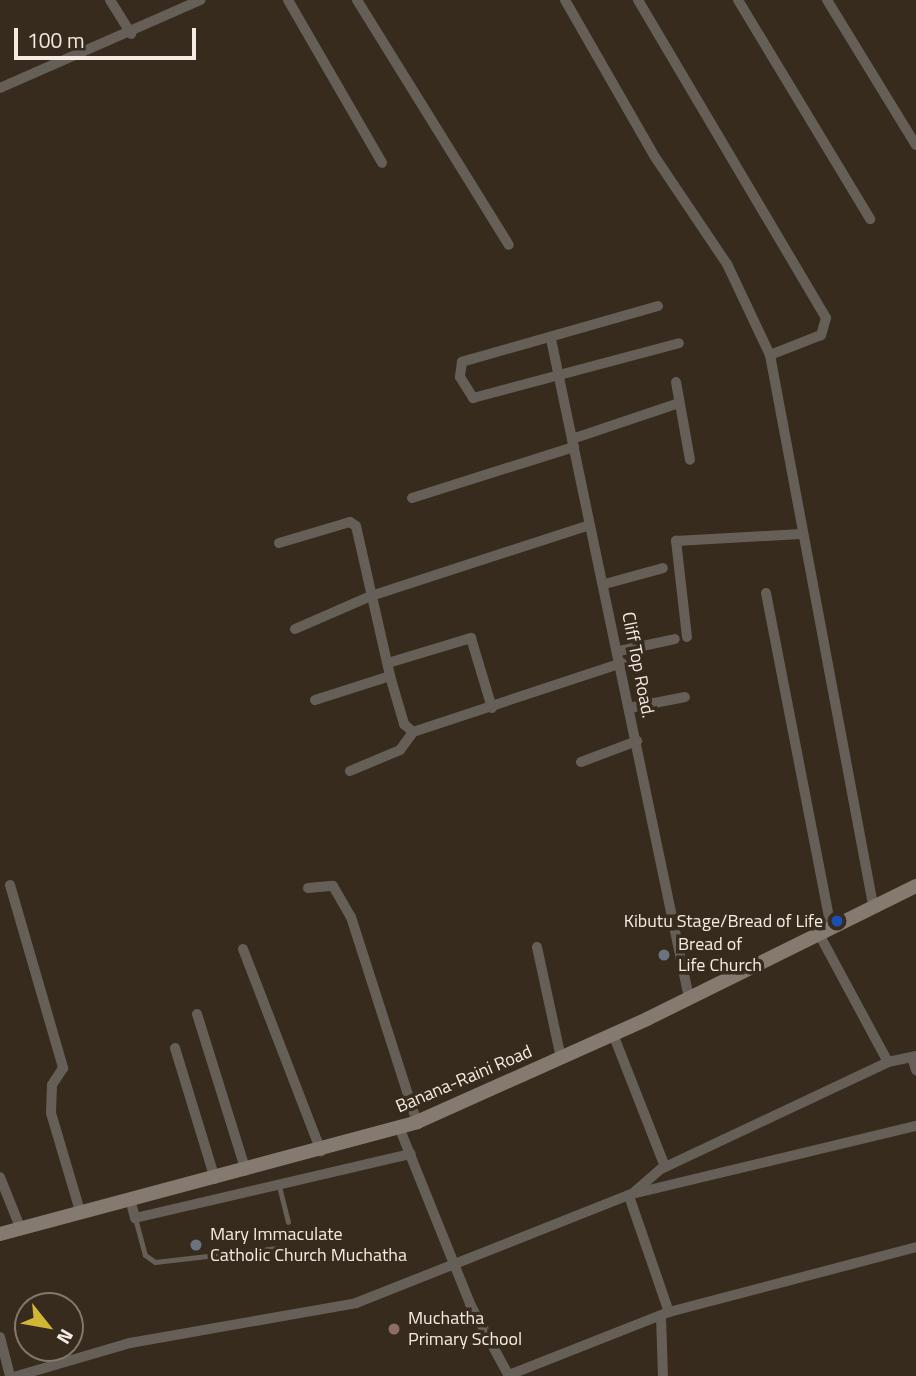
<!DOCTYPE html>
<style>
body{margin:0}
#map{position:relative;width:916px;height:1376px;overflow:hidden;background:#362b1c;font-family:"Titillium Web",sans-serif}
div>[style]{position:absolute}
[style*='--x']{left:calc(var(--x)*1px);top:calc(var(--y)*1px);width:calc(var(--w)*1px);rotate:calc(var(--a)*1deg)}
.service>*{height:5px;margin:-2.5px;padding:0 2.5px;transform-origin:2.5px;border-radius:2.5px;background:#655f58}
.minor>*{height:10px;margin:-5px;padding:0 5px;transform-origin:5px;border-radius:5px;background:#655f58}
.secondary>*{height:14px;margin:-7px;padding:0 7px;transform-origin:7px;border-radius:7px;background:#847a70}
.dots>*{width:19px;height:19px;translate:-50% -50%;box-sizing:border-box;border:4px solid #362b1c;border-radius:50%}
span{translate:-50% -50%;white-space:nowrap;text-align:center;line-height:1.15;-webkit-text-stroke:7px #362b1c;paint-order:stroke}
.street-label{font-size:18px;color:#f4ece3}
.poi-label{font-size:18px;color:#f4ece3}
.right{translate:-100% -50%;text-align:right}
.left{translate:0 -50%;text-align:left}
.north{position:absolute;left:14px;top:1292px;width:70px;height:70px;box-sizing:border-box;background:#362b1c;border:2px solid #82786c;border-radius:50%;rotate:121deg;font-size:19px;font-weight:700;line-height:28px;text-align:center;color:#f4ece3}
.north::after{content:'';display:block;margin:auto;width:24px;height:32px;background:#d1b736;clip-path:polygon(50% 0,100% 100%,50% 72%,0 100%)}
.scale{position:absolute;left:14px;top:28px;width:182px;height:32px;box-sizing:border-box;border:4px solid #f4ece3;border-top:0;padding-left:9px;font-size:21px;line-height:24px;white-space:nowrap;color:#f4ece3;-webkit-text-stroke:5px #362b1c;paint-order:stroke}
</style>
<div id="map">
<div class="service">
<i style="--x:279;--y:1186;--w:37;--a:76"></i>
<i style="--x:135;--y:1218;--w:38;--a:75"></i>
<i style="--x:145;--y:1255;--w:12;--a:35"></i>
<i style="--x:155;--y:1262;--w:123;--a:-6.5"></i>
</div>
<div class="minor">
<i style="--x:110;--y:0;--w:40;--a:58"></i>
<i style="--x:288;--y:0;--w:188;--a:60"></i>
<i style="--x:357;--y:0;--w:288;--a:58.2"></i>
<i style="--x:565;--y:0;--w:181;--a:60.2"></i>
<i style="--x:655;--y:157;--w:129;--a:56.1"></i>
<i style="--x:727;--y:264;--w:101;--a:64.7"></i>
<i style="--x:638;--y:0;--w:369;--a:59.4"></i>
<i style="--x:826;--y:318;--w:18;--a:106"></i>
<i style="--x:821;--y:335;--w:55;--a:158.6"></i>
<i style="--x:770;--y:355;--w:560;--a:79.39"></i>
<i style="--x:738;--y:0;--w:256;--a:58.9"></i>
<i style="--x:827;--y:0;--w:170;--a:58.5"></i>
<i style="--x:0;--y:88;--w:219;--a:-23.7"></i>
<i style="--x:658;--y:306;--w:204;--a:164.1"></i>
<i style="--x:462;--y:362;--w:15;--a:98"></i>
<i style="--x:460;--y:377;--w:25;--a:58"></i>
<i style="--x:473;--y:398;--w:213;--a:-14.9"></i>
<i style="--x:551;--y:339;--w:673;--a:78.17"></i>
<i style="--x:676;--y:382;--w:79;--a:79.8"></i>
<i style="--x:572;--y:439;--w:113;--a:-18.6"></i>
<i style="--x:412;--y:498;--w:170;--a:-17.5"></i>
<i style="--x:279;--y:543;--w:74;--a:-16.5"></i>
<i style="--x:350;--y:522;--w:7;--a:34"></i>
<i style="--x:356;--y:526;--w:154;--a:77.2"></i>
<i style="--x:390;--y:676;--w:50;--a:73.7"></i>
<i style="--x:404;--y:724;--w:12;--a:42"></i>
<i style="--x:413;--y:732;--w:220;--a:-18.3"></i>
<i style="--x:605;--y:584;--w:60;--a:-15.4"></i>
<i style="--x:766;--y:593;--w:340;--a:79"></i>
<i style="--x:295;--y:629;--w:83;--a:-23.5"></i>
<i style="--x:371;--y:596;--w:230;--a:-18"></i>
<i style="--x:687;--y:637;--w:97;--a:-96.5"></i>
<i style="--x:676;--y:541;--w:125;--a:-3.2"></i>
<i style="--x:619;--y:651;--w:57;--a:-12.1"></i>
<i style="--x:388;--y:663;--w:87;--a:-16.8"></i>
<i style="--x:471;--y:638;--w:73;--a:73.3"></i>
<i style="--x:315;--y:700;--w:79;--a:-17.7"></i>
<i style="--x:629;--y:708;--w:57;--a:-11.1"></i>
<i style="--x:581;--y:762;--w:60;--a:-20.6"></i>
<i style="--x:350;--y:771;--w:54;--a:-22.8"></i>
<i style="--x:400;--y:750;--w:22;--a:-54"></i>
<i style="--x:10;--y:885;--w:191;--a:73.8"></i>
<i style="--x:63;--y:1068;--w:20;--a:123"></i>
<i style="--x:52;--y:1085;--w:28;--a:92"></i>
<i style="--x:51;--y:1113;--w:102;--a:73.5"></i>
<i style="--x:308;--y:888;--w:25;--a:-5"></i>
<i style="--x:333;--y:886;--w:36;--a:60"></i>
<i style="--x:351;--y:917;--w:215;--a:72.2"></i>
<i style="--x:819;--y:934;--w:145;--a:61.7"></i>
<i style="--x:888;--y:1062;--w:29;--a:-12"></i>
<i style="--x:537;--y:947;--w:114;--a:77.8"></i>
<i style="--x:243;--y:949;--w:217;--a:68.9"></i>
<i style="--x:197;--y:1014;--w:164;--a:72.7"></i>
<i style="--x:613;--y:1034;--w:143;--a:68.6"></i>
<i style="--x:175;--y:1048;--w:137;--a:73"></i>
<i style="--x:912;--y:1057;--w:14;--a:73"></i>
<i style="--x:399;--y:1127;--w:191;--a:68.1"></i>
<i style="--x:470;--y:1304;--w:82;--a:61.6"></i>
<i style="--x:0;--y:1177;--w:54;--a:68.2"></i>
<i style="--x:632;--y:1194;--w:38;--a:-41"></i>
<i style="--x:661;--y:1169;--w:251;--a:-25.2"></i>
<i style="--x:629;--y:1196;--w:123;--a:71"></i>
<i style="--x:130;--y:1199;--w:20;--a:75"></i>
<i style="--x:135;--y:1218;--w:283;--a:-13.1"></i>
<i style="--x:661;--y:1316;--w:60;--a:88.1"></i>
<i style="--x:0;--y:1337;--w:40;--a:75.6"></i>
<i style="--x:509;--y:1375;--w:172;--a:-21.5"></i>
<i style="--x:669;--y:1312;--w:255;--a:-14.7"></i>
<i style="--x:17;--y:1376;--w:118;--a:-16.3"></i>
<i style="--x:130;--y:1343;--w:230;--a:-10"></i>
<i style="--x:356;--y:1303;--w:297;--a:-21.6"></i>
<i style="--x:632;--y:1194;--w:292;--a:-13.5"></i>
</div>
<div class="secondary">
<i style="--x:0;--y:1234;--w:432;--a:-15"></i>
<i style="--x:417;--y:1122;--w:252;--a:-24.1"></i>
<i style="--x:647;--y:1019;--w:300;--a:-26.3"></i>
</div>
<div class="dots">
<i style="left:837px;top:921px;background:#1a4fb4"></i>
<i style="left:664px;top:955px;background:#6b7280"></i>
<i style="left:196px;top:1245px;background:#6b7280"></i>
<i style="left:394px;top:1329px;background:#8d6e63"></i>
</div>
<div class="street-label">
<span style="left:638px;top:665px;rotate:79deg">Cliff Top Road.</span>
<span style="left:464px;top:1079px;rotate:-23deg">Banana-Raini Road</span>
</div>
<div class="poi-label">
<span class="right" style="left:823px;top:921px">Kibutu Stage/Bread of Life</span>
<span class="left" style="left:678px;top:955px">Bread of<br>Life Church</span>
<span class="left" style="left:210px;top:1245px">Mary Immaculate<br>Catholic Church Muchatha</span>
<span class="left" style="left:408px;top:1329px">Muchatha<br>Primary School</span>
</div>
<div class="north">N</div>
<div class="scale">100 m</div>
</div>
